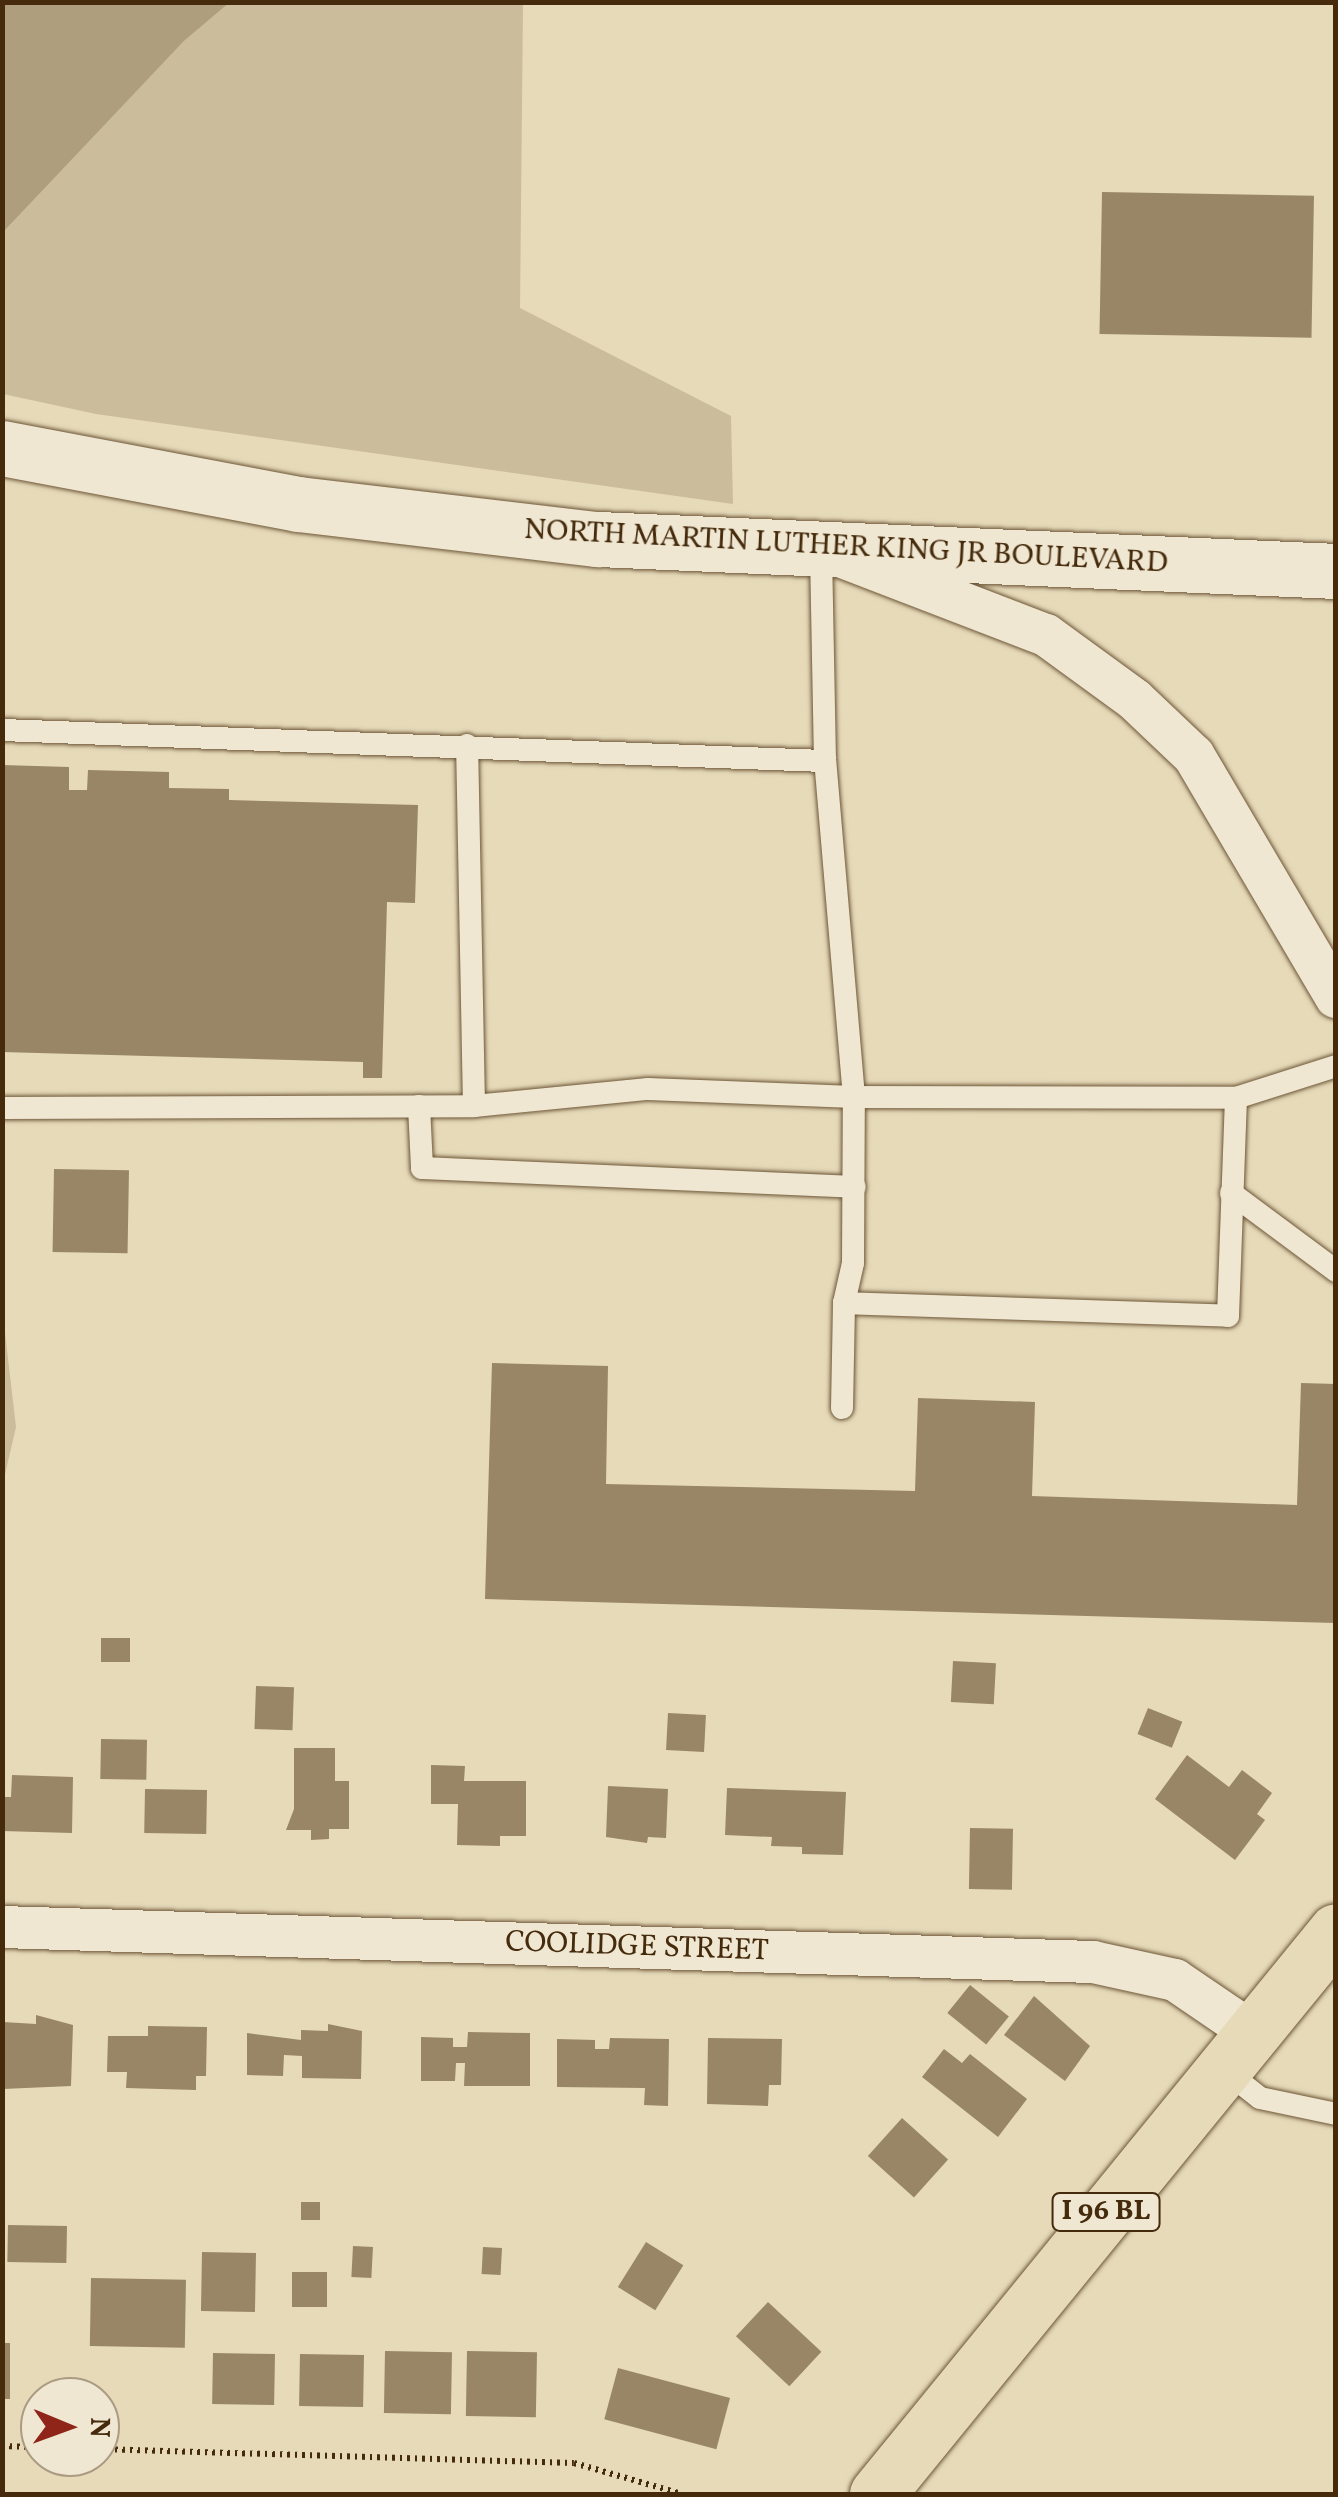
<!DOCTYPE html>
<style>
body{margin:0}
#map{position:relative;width:1338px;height:2497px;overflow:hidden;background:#e6dab9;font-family:Vollkorn,serif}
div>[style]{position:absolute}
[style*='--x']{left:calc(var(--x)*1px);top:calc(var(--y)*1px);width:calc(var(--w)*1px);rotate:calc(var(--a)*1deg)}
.green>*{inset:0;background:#cbbc9c}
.water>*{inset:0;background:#af9e7e}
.building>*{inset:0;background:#998666;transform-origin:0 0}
.path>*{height:6px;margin-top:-3px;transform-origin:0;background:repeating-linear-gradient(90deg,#452a0c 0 2.5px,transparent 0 7.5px)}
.roads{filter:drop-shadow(0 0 2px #6d5637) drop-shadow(0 0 2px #6d5637)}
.lane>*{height:22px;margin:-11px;padding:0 11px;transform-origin:11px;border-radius:11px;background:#efe7d2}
.street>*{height:42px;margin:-21px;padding:0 21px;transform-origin:21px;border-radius:21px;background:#efe7d2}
.secondary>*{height:55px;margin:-27.5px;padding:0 27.5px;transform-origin:27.5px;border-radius:27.5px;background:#efe7d2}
.primary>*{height:55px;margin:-27.5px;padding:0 27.5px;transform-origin:27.5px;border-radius:27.5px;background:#e6dab9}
span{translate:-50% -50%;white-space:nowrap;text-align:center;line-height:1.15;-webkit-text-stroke:8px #efe7d2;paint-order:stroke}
.shield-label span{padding:2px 8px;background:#efe7d2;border:2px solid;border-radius:8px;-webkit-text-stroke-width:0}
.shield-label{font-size:28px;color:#452a0c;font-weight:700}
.street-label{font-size:30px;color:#452a0c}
.frame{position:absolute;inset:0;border:5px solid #452a0c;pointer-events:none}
.north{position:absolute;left:20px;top:2377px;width:100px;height:100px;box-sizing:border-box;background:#efe7d2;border:2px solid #ab9b83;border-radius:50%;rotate:91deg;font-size:28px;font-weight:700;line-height:40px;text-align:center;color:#452a0c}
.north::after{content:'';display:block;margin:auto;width:35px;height:45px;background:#8f2418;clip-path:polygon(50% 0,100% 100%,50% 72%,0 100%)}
</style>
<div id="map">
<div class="green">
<i style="clip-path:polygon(229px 3px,523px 3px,520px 308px,731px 416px,733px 504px,96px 414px,3px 394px,2px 232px,184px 41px)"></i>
<i style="clip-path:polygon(3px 1316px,16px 1427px,3px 1483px,2px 1483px)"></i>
</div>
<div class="water">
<i style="clip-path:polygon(3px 2px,229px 3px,184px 41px,3px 232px)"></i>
</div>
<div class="building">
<i style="left:1102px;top:192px;width:212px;height:142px;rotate:1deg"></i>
<i style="clip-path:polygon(2px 765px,69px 767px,69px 790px,87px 790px,88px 770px,169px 772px,169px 788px,229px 789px,229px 800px,418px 805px,415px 903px,387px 902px,382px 1078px,363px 1078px,363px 1062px,2px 1052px)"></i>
<i style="left:54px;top:1169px;width:75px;height:83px;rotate:1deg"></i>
<i style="clip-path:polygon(492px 1363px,608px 1366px,606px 1484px,915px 1491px,918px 1398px,1035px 1402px,1032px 1496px,1297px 1505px,1301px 1383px,1336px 1384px,1336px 1623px,485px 1599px)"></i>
<i style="left:101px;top:1638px;width:29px;height:24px"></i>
<i style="left:953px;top:1661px;width:43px;height:41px;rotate:3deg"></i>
<i style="left:256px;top:1686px;width:38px;height:43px;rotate:2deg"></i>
<i style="left:1148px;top:1708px;width:37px;height:28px;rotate:22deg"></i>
<i style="left:668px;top:1713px;width:38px;height:37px;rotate:3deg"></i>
<i style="left:101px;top:1739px;width:46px;height:40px;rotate:1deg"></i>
<i style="clip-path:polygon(294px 1748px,335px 1748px,335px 1781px,349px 1781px,349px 1829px,329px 1829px,329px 1839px,311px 1840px,311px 1830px,286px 1830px,294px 1809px)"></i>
<i style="clip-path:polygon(1187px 1755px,1229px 1787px,1242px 1770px,1272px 1793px,1257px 1814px,1265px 1820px,1235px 1860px,1155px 1799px)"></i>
<i style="clip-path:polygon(431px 1765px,465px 1766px,464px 1781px,526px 1781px,526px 1836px,500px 1836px,500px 1846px,457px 1845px,458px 1804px,431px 1804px)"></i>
<i style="clip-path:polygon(12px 1775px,73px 1777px,72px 1833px,2px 1831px,2px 1797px,11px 1797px)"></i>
<i style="clip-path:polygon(608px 1786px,668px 1789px,666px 1838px,648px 1837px,647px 1843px,606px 1837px)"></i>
<i style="clip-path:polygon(727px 1788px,846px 1792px,843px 1855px,802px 1854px,802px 1847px,771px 1846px,772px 1837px,725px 1835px)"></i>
<i style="left:145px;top:1789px;width:62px;height:44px;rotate:1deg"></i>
<i style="left:970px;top:1828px;width:43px;height:61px;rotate:1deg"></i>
<i style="left:970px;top:1985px;width:50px;height:36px;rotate:39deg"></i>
<i style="clip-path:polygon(1034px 1996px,1090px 2046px,1065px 2081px,1004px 2035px)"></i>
<i style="clip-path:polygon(36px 2015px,73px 2025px,71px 2086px,3px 2089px,3px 2022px,36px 2024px)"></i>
<i style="clip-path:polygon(328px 2024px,362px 2031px,361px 2079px,302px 2078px,302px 2056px,284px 2055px,283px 2076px,247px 2075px,247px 2033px,301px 2040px,301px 2030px,328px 2031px)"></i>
<i style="clip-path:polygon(148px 2026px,207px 2027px,206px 2076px,196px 2076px,196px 2090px,126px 2088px,127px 2072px,107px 2072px,108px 2036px,148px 2036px)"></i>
<i style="clip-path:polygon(468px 2032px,530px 2033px,530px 2086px,464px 2086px,465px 2063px,456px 2063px,455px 2081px,421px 2081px,421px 2037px,453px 2038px,453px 2047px,467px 2047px)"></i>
<i style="clip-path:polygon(610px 2038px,669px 2039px,668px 2106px,644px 2105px,645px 2088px,557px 2087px,557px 2039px,595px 2040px,595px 2049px,609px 2049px)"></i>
<i style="clip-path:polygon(708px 2038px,782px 2039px,781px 2085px,769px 2085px,768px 2106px,707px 2104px)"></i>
<i style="clip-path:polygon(944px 2049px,962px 2063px,970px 2054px,1027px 2099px,998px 2137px,922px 2077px)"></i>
<i style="left:902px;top:2118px;width:62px;height:51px;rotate:42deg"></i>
<i style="left:301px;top:2202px;width:19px;height:18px"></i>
<i style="left:8px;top:2225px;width:59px;height:37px;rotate:1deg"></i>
<i style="left:646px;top:2242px;width:44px;height:53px;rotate:32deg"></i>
<i style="left:353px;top:2246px;width:20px;height:31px;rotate:3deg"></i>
<i style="left:483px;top:2247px;width:19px;height:27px;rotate:3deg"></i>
<i style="left:202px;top:2252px;width:54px;height:59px;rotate:1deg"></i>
<i style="left:292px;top:2272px;width:35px;height:35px"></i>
<i style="left:91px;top:2278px;width:95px;height:68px;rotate:1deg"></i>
<i style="left:768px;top:2302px;width:73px;height:47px;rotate:43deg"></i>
<i style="left:2px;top:2343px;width:8px;height:56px"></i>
<i style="left:385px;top:2351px;width:67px;height:62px;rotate:1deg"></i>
<i style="left:467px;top:2351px;width:70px;height:65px;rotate:1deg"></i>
<i style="left:213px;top:2353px;width:62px;height:51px;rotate:1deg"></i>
<i style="left:300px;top:2354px;width:64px;height:52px;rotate:1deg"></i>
<i style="left:618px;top:2368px;width:116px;height:53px;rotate:15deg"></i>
</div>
<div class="path">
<i style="--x:2;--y:2446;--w:38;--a:2"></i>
<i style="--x:100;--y:2449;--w:474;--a:1.7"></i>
<i style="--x:574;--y:2463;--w:112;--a:16"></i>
</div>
<div class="roads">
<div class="lane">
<i style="--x:2;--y:730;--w:824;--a:2.16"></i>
<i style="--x:825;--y:761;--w:212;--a:-91.1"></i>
<i style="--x:419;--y:1106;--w:62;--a:87.2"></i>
<i style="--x:422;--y:1168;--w:433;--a:2.5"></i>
<i style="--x:474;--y:1106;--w:175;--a:-5.6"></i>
<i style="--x:648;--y:1089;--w:206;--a:2.2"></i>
<i style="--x:854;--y:1097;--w:337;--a:-94.9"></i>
<i style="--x:2;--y:1108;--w:472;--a:-0.2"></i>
<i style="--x:474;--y:1106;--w:361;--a:-91.1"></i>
<i style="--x:1231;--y:1193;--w:131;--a:36.6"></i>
<i style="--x:844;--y:1303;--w:384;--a:1.9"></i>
<i style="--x:1228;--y:1316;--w:218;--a:-87.9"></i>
<i style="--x:842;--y:1408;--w:105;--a:-88.9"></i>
<i style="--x:844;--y:1303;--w:41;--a:-77.3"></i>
<i style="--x:853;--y:1263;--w:166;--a:-89.7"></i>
<i style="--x:854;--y:1097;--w:382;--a:0.1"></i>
<i style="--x:1236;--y:1098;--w:105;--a:-17.7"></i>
<i style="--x:1222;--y:2068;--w:48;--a:38.3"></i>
<i style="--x:1260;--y:2098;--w:78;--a:11.9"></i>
</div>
<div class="street">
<i style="--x:845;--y:558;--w:215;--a:21"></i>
<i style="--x:1046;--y:635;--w:110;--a:36.1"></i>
<i style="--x:1135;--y:700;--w:81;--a:43.5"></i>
<i style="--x:1194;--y:756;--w:280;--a:59.5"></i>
<i style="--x:2;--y:1927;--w:1092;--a:1.84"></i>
<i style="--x:1093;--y:1962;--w:84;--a:12.4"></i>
<i style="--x:1175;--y:1980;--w:94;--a:34.2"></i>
</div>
<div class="secondary">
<i style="--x:2;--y:448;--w:301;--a:10.7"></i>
<i style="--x:298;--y:504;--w:302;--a:6.7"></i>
<i style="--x:598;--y:539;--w:739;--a:2.48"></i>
</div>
<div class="primary">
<i style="--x:877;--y:2494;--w:726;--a:-50.81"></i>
</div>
</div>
<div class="shield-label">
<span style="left:1106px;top:2212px">I 96 BL</span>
</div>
<div class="street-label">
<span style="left:846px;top:547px;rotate:3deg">NORTH MARTIN LUTHER KING JR BOULEVARD</span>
<span style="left:637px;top:1947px;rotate:2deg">COOLIDGE STREET</span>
</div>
<div class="frame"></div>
<div class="north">N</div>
</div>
